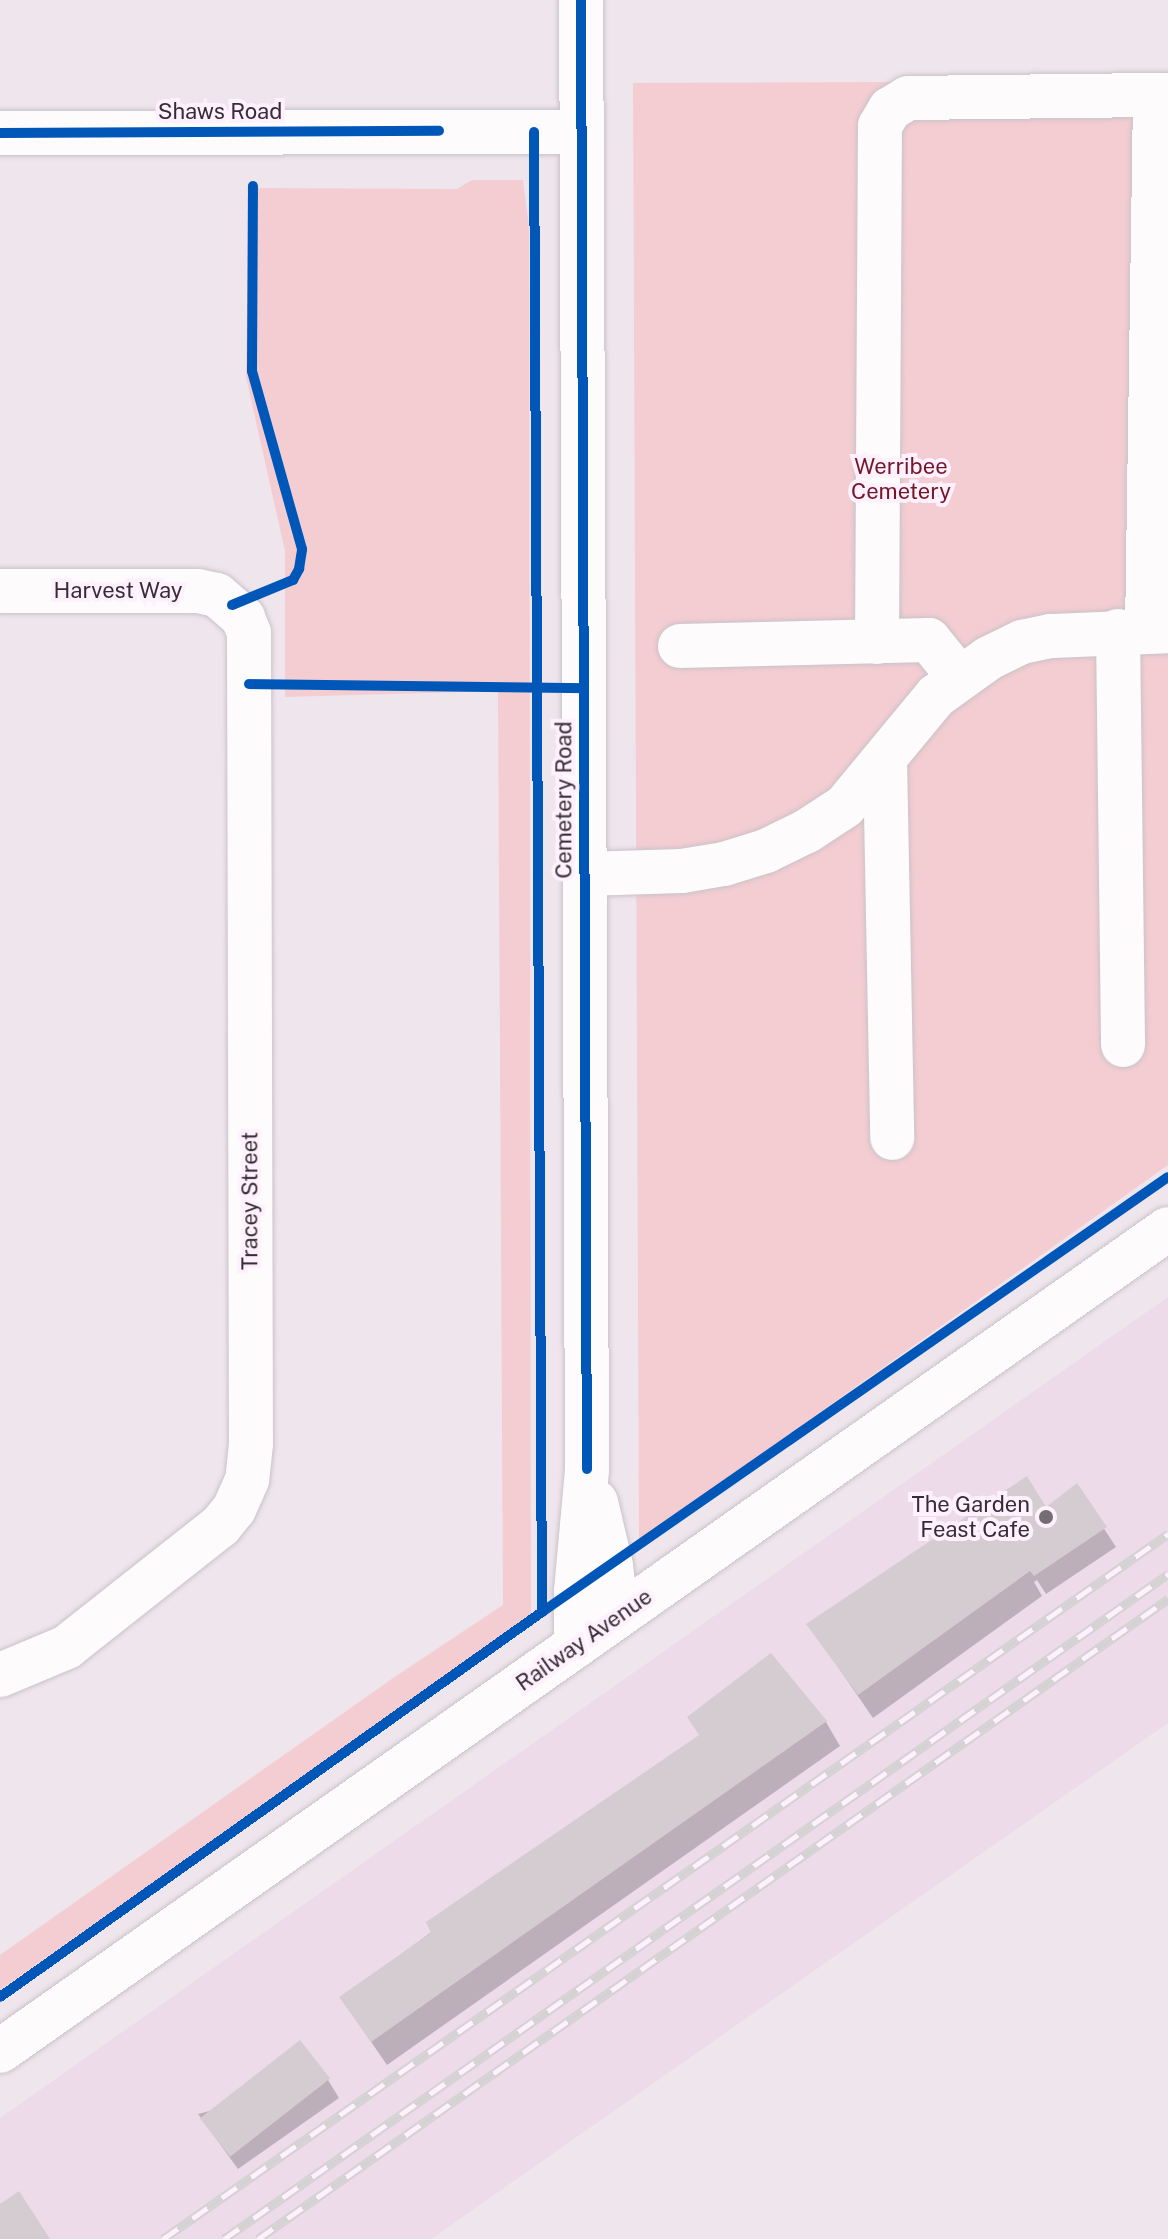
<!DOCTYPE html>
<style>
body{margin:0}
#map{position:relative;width:1168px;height:2239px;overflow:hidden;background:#efe5ed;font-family:"Public Sans",sans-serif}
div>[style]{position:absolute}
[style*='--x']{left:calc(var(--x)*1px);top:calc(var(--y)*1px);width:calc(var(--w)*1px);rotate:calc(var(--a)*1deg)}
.built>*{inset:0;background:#eddbe9}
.green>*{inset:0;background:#f3cdd1}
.shadow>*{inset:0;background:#0003}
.building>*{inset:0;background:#d5ccd2;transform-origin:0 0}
.roads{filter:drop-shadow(0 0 2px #cac2c9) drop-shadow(0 0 2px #cac2c9)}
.minor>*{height:44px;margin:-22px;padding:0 22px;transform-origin:22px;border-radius:22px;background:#fdfbfc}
.rail>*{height:9px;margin-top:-4.5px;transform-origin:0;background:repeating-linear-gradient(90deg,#fef0fc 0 18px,#d5d2d4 0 36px);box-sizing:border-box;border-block:2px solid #d5d2d4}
.cycleway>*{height:10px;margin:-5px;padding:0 5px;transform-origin:5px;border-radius:5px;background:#0057b8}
.dots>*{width:22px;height:22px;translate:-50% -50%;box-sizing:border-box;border:4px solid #fef0fc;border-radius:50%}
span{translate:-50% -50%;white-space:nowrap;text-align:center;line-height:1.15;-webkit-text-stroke:8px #fef0fc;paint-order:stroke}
.street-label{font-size:22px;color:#342d33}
.park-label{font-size:22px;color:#741623}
.poi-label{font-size:22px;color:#342d33}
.right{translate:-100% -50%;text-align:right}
</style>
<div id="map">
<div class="built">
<i style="clip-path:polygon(1168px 1297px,1168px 1723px,431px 2239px,0 2239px,0 2118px)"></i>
</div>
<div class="green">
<i style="clip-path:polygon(1168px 81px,1168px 1165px,639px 1541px,633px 83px)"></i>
<i style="clip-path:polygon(472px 180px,523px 180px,529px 227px,531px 1617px,0 1990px,0 1955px,396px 1676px,503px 1605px,498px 691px,285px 697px,285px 551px,246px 377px,249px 188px,457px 189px)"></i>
</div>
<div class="shadow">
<i style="clip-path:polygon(1076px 1486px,1116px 1547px,1046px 1594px,1037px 1580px,1034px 1582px,1042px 1596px,873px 1718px,809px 1625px,1046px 1509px)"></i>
<i style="clip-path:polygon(771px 1656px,826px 1722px,840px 1746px,387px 2065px,341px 1998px,700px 1736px)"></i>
<i style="clip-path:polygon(328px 2080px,339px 2098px,238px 2169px,198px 2114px)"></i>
</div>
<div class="building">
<i style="clip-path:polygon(1027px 1476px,1046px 1507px,1077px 1483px,1107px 1527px,1034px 1576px,1030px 1571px,858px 1695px,806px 1624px)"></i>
<i style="clip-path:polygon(771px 1653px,827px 1721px,371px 2042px,339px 1997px,431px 1933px,426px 1922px,699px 1735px,687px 1717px)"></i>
<i style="left:300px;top:2040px;width:49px;height:127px;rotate:52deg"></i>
<i style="clip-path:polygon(19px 2191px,50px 2239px,0 2239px,0 2204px)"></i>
</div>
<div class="roads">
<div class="minor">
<i style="--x:0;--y:133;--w:580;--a:-0.1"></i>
<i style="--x:0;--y:591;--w:198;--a:0"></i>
<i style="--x:198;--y:591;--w:19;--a:12"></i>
<i style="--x:217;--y:595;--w:35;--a:41"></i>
<i style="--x:243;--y:618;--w:16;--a:68"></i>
<i style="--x:249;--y:633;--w:811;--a:89.86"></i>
<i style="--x:251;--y:1444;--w:36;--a:96"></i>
<i style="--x:247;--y:1480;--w:32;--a:114"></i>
<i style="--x:234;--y:1509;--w:22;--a:129"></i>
<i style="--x:220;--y:1526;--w:195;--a:141.7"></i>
<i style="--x:67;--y:1647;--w:73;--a:157.3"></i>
<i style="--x:1118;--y:631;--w:414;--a:89.3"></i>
<i style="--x:1147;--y:631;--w:536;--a:-89.14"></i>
<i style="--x:877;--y:642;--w:516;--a:-89.67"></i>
<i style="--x:880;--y:126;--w:20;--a:-60"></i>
<i style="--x:890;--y:109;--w:21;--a:-31"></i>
<i style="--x:908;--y:98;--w:260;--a:-0.7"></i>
<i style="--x:680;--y:646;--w:249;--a:-1.4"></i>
<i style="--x:929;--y:640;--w:48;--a:51"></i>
<i style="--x:885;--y:759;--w:379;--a:88.9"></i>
<i style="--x:584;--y:874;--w:98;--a:-1.8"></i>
<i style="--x:682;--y:871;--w:43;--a:-9.5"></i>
<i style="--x:724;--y:864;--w:44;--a:-17.2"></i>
<i style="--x:766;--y:851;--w:46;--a:-26"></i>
<i style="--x:807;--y:831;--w:45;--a:-33.3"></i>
<i style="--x:845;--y:806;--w:143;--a:-50.4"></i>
<i style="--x:936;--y:696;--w:65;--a:-35.6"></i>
<i style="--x:989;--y:658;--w:37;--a:-26"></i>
<i style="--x:1022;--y:642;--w:30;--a:-12"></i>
<i style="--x:1051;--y:636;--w:117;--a:-2.4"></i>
<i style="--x:596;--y:1502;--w:66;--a:76.8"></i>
<i style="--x:611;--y:1566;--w:50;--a:83.2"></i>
<i style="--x:576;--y:1646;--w:55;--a:-90"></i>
<i style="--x:576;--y:1591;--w:122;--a:-84.8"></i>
<i style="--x:587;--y:1469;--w:1469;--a:-90.23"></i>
<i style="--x:0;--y:2051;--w:1428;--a:-35.14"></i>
</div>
</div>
<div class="rail">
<i style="--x:163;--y:2239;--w:1228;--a:-35.05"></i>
<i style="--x:224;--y:2239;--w:1155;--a:-35.16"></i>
<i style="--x:258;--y:2239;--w:1113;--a:-35.12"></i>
</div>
<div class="cycleway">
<i style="--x:581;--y:0;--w:1469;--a:89.77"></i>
<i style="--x:534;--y:132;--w:1480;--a:89.69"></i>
<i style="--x:0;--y:133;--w:439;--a:-0.3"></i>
<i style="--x:232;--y:605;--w:66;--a:-22.3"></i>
<i style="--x:293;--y:580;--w:13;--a:-61"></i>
<i style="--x:299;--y:569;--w:20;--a:-81"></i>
<i style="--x:302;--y:549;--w:185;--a:-105.7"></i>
<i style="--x:252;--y:371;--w:185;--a:-89.7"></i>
<i style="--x:249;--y:684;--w:335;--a:0.7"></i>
<i style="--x:0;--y:1997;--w:665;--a:-35.39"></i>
<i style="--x:542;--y:1612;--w:762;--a:-34.79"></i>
</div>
<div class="dots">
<i style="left:1046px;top:1517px;background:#756d74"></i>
</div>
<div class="street-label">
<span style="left:220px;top:112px">Shaws Road</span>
<span style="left:118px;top:591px">Harvest Way</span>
<span style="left:564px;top:800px;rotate:-90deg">Cemetery Road</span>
<span style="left:250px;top:1201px;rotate:-90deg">Tracey Street</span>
<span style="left:584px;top:1640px;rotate:-35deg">Railway Avenue</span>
</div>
<div class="park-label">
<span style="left:901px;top:479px">Werribee<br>Cemetery</span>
</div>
<div class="poi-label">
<span class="right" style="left:1030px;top:1517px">The Garden<br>Feast Cafe</span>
</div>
</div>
